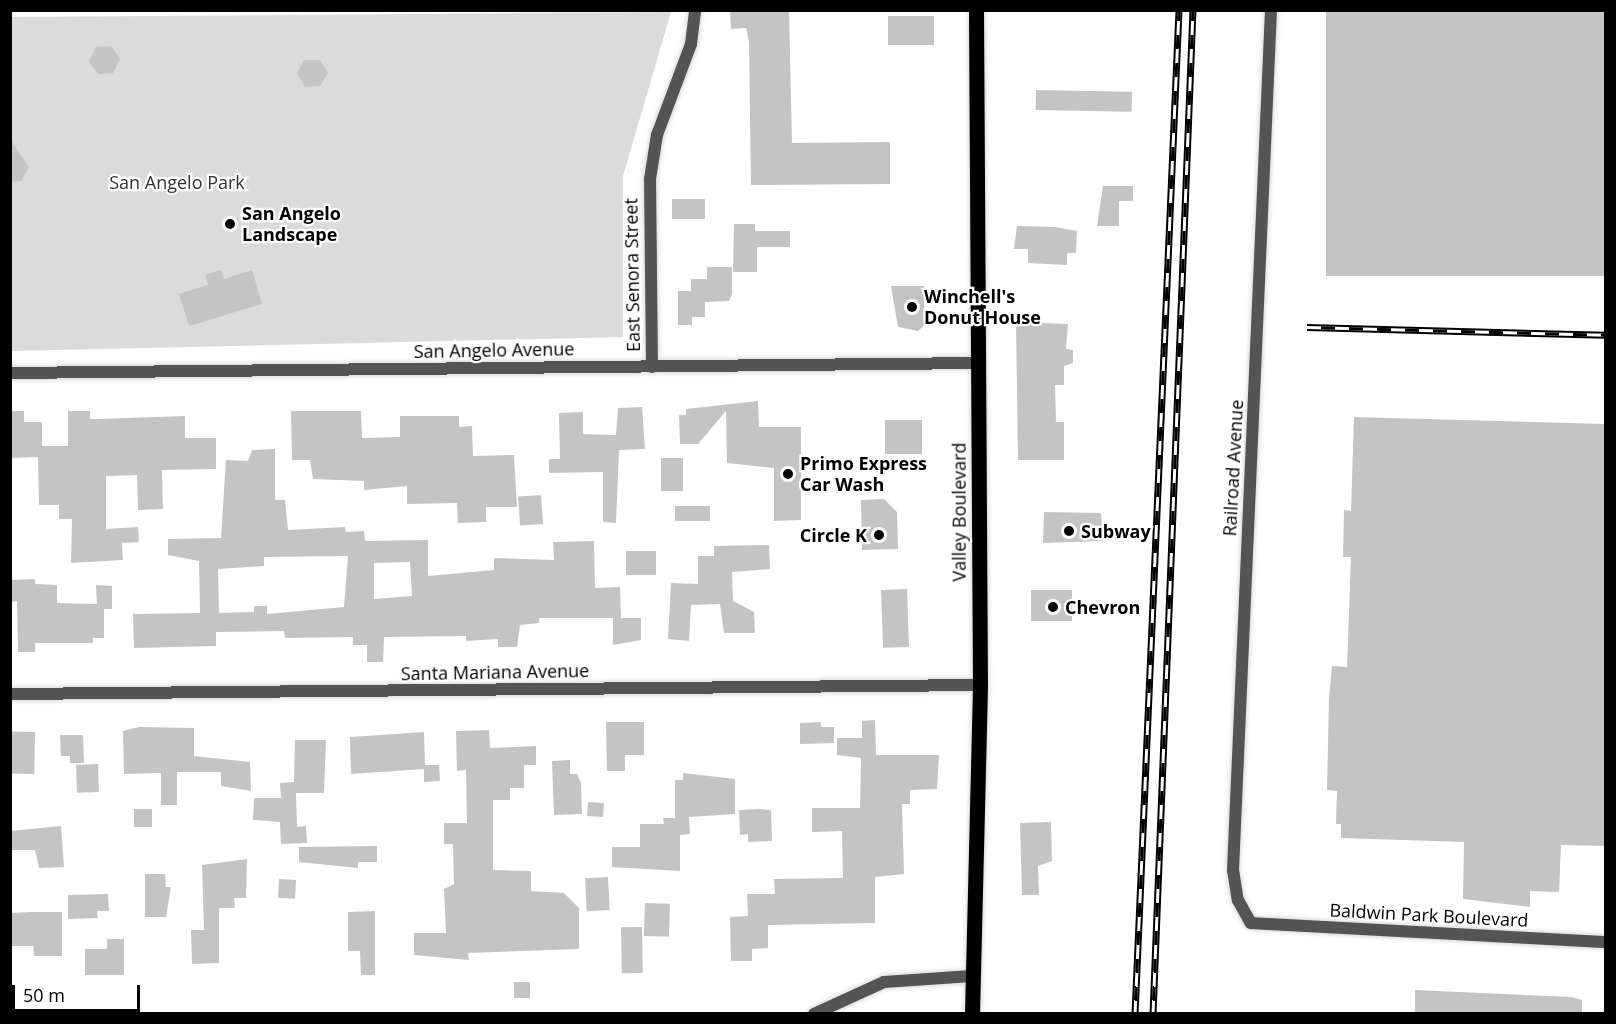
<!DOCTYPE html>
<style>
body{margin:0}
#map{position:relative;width:1616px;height:1024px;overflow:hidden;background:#fff;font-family:"Open Sans",sans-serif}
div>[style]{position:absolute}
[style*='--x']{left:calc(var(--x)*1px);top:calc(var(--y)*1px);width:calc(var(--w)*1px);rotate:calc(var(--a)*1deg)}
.green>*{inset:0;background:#dbdbdb}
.building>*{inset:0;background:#c4c4c4;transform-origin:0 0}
.roads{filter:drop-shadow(0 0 2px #dbdbdb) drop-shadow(0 0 2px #dbdbdb)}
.street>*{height:12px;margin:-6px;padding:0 6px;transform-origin:6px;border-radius:6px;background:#545454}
.primary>*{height:15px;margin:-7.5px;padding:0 7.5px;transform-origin:7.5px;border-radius:7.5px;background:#000}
.rail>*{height:7px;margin-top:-3.5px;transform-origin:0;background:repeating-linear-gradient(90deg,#fff 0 14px,#000 0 28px);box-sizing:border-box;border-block:2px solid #000}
.dots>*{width:16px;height:16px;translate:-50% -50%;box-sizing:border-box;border:3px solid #fff;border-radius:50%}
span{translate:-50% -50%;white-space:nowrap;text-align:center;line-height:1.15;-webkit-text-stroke:4.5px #fff;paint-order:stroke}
.park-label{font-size:18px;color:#323232}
.poi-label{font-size:18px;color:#000;font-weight:700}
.left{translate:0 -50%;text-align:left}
.right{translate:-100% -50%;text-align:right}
.street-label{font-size:18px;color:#000}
.frame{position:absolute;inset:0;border:12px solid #000;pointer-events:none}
.scale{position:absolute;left:12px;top:985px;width:128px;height:27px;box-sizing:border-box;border:3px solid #000;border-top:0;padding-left:8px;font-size:18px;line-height:21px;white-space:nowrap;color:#000;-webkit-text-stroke:4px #fff;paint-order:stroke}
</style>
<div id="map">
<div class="green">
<i style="clip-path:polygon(671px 12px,623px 176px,623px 337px,11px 351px,10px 17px)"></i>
</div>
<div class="building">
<i style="clip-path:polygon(730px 10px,789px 10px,792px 143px,890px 142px,890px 184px,751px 185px,749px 42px,746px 28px,731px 29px)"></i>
<i style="left:1326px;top:10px;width:279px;height:266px"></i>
<i style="left:888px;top:16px;width:46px;height:29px"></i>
<i style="clip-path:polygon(111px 46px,120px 59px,113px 73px,98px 74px,89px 62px,96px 47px)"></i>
<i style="clip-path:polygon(304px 60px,320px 60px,328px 73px,320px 86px,305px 87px,297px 73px)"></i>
<i style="left:1036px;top:90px;width:96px;height:20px;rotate:1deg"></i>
<i style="clip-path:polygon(10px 139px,29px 167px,21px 181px,10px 182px)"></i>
<i style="clip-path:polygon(1103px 186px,1133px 186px,1133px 201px,1119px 201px,1119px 226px,1097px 226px)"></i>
<i style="left:705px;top:199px;width:20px;height:33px;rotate:90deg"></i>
<i style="clip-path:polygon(734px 224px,755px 224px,755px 231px,790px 231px,790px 247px,757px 247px,757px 272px,733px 272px)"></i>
<i style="clip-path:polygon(1055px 227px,1077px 231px,1076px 253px,1067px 253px,1067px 265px,1028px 263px,1028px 249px,1014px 249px,1017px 226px)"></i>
<i style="clip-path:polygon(707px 267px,732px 267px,732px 294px,729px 301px,705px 302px,705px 317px,692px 317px,692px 325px,678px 325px,678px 291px,691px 291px,691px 279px,707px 279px)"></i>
<i style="clip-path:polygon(221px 270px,224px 279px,252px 270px,262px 304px,189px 326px,179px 294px,208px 285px,205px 275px)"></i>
<i style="clip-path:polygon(891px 286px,924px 286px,924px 326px,918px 331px,898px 327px)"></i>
<i style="clip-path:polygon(1016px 322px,1068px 324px,1066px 349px,1073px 350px,1073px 363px,1064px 366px,1064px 385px,1055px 385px,1056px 422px,1064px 422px,1064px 460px,1018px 460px)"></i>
<i style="clip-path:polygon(758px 401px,759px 427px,801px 427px,801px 520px,774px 521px,774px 468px,727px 463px,726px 411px,698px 444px,680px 444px,679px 415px,686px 415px,686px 409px)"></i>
<i style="clip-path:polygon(642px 407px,645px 449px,619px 450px,616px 523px,603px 522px,603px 472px,549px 473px,549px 459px,560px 459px,559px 413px,583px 412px,583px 434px,616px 435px,618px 408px)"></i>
<i style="clip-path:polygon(10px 411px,24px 411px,24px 422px,42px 422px,42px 446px,68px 446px,68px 411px,90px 411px,90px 419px,97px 419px,185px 416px,185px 438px,216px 438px,216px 469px,162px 470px,163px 509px,138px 510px,137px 475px,106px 476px,106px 529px,138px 527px,139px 542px,122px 543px,123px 560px,71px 563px,72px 519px,59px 519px,59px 505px,39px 505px,38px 457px,10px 458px)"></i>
<i style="clip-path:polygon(291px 411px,361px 411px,362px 438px,400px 437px,400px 416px,459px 416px,459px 427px,472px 426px,473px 456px,514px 455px,517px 507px,486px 507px,486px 522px,458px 523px,457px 503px,407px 504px,407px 486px,364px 490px,364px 481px,313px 479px,310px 460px,292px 460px)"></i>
<i style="clip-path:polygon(1354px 417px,1605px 424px,1605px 846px,1561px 845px,1559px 892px,1530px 891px,1530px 907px,1463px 899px,1464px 842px,1341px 838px,1341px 824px,1336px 824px,1337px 791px,1327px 790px,1329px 698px,1332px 666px,1347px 667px,1351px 557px,1343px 557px,1344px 510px,1351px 511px)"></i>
<i style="left:885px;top:420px;width:37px;height:34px"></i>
<i style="clip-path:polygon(evenodd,275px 449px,275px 500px,285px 500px,288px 530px,345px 527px,346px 532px,364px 531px,365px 541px,428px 540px,428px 576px,494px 570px,494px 558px,554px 560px,553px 542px,594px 541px,595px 588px,620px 587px,621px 618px,539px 618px,539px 623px,520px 625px,517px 647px,498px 647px,498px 639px,466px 641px,466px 636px,384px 637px,383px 662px,367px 662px,367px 645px,353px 645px,353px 637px,285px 638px,284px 631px,216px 632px,216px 646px,134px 648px,133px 614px,200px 613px,199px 561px,168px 555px,168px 539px,221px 538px,226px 460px,248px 461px,252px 450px,275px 449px,348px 556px,344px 607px,267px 614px,267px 606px,254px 606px,254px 612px,219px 613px,218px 569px,264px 566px,264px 557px,348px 556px,275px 449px,410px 562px,412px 596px,374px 599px,374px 563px,410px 562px)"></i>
<i style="left:661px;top:458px;width:22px;height:33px"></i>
<i style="left:541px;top:495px;width:29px;height:23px;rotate:86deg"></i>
<i style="clip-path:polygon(884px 499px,897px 512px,898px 549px,862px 550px,861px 500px)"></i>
<i style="left:710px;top:506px;width:15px;height:35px;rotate:90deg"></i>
<i style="clip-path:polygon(1044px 512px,1101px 513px,1103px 541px,1043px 543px)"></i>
<i style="clip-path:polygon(769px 545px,770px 569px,732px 572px,733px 601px,754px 612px,755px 633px,724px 633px,720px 604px,691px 605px,689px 641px,668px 639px,671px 583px,698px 584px,698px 556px,714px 556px,714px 546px)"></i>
<i style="left:626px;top:551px;width:30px;height:24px"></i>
<i style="clip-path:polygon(35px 579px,35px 584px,57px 585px,57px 603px,97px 604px,96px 585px,112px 586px,112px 609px,104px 609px,104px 638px,93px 638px,93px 643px,35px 643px,35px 652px,18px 652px,17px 601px,10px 602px,10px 580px)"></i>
<i style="left:907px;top:589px;width:58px;height:26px;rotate:88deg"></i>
<i style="left:1031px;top:590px;width:41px;height:31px"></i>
<i style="clip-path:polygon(613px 618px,641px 618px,641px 640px,613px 645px)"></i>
<i style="clip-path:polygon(875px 720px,876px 755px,939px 755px,937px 789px,910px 790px,910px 804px,902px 804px,904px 874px,875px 877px,875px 923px,768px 925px,768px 948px,752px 949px,752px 961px,731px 961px,730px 917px,748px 916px,747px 894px,775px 894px,774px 879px,843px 878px,842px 831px,812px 832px,812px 808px,860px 808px,861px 758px,837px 755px,837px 738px,862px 738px,862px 721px)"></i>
<i style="clip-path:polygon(606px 722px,644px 722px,644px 755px,625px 755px,625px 771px,607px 771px)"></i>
<i style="clip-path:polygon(821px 722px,821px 727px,834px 727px,834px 743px,800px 744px,800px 723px)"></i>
<i style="clip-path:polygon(139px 727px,194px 728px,194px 756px,250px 762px,251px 791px,221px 786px,221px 772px,177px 772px,177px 805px,161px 805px,161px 773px,124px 774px,123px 731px)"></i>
<i style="clip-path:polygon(489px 730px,490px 748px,536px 746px,536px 765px,524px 765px,524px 788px,510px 788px,510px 800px,493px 800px,493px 870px,531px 871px,531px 891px,564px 893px,579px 908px,579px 949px,468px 953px,469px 960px,414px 955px,414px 933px,446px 933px,444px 889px,454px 884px,453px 844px,444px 844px,444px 823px,467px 823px,466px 770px,457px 771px,456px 731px)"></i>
<i style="left:35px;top:732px;width:42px;height:25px;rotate:91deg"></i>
<i style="clip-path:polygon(424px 732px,425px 765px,439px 765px,440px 781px,424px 782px,424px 769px,351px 774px,350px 737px)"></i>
<i style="clip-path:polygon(60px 735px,83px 735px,84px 763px,70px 763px,70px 756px,61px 756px)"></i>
<i style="clip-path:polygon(295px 740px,326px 740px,324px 793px,296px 793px,297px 827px,306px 826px,307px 843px,281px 844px,280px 822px,253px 820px,254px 798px,281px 798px,280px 783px,294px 782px)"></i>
<i style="clip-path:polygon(570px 760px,570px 774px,577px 774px,581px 783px,582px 814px,554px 815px,552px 761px)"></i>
<i style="left:98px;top:764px;width:28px;height:22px;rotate:88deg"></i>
<i style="clip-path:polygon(683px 773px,735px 779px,735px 814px,689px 817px,690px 834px,680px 835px,680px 871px,612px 867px,612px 847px,640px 847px,640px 824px,664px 824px,663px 818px,675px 818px,675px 780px,683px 780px)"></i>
<i style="left:588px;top:802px;width:16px;height:14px;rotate:4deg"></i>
<i style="left:152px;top:809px;width:18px;height:18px;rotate:90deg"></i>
<i style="clip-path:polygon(759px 809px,771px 810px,772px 841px,748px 842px,748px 834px,740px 835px,739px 810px)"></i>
<i style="clip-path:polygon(1051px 822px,1052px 861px,1038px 866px,1039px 895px,1022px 895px,1020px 823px)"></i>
<i style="clip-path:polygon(61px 826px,64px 867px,39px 868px,35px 850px,10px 850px,10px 831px)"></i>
<i style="clip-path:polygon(377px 846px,377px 862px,358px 862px,358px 868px,299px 862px,299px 847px)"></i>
<i style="clip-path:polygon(247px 859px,246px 898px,234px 898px,235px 908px,219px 908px,219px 963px,192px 964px,191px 930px,204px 930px,202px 865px)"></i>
<i style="clip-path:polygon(145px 874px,165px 874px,166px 887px,171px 887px,166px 917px,145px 917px)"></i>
<i style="left:608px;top:877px;width:33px;height:23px;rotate:87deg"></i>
<i style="left:279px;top:879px;width:17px;height:19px;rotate:3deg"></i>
<i style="clip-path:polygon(108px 894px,109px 911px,97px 911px,98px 918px,68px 919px,68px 895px)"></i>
<i style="left:645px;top:903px;width:25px;height:33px;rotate:2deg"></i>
<i style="clip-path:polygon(375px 911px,375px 975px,361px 975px,360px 951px,348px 951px,348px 912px)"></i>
<i style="clip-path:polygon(33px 912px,62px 912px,62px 956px,34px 956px,33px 946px,10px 946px,10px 913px)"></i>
<i style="left:642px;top:927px;width:46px;height:21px;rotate:89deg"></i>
<i style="clip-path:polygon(107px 939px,124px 939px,124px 975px,85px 975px,85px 949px,107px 949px)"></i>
<i style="left:514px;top:982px;width:16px;height:16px"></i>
<i style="clip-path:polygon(1415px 990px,1571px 997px,1582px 1000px,1582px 1014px,1415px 1014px)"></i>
</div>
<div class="roads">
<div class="street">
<i style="--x:1271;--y:10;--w:861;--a:92.53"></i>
<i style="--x:1233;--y:870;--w:30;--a:81"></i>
<i style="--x:1238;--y:900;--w:26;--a:61"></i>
<i style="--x:1251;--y:923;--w:356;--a:3.1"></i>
<i style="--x:652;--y:367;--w:188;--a:-90.6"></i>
<i style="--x:650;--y:179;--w:45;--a:-81"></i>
<i style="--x:657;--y:135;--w:97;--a:-69.5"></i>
<i style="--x:691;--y:44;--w:34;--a:-83"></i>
<i style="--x:10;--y:373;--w:968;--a:-0.59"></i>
<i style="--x:10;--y:694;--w:970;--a:-0.53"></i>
<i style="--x:814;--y:1014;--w:77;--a:-24.6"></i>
<i style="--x:884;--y:982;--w:88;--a:-3.9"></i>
</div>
<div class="primary">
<i style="--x:972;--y:1014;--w:329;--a:-88.6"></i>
<i style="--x:980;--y:685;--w:675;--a:-90.34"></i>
</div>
</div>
<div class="rail">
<i style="--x:1307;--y:327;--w:299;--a:1.5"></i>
<i style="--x:1135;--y:1014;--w:1005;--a:-87.49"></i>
<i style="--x:1153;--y:1014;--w:1005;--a:-87.72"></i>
</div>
<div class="dots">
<i style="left:230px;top:224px;background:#000"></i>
<i style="left:912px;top:307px;background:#000"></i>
<i style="left:788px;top:474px;background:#000"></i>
<i style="left:1069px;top:531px;background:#000"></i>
<i style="left:879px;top:535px;background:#000"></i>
<i style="left:1053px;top:607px;background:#000"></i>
</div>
<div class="park-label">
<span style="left:177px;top:182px">San Angelo Park</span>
</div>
<div class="poi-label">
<span class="left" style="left:242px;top:224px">San Angelo<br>Landscape</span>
<span class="left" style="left:924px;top:307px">Winchell's<br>Donut House</span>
<span class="left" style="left:800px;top:474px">Primo Express<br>Car Wash</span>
<span class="left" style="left:1081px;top:531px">Subway</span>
<span class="right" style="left:867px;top:535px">Circle K</span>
<span class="left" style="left:1065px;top:607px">Chevron</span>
</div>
<div class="street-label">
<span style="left:632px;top:275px;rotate:-91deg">East Senora Street</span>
<span style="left:494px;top:350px;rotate:-1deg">San Angelo Avenue</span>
<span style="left:1233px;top:468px;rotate:-87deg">Railroad Avenue</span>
<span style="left:959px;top:512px;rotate:-90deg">Valley Boulevard</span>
<span style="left:495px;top:672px;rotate:-1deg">Santa Mariana Avenue</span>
<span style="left:1429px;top:915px;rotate:3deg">Baldwin Park Boulevard</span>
</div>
<div class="frame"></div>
<div class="scale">50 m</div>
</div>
